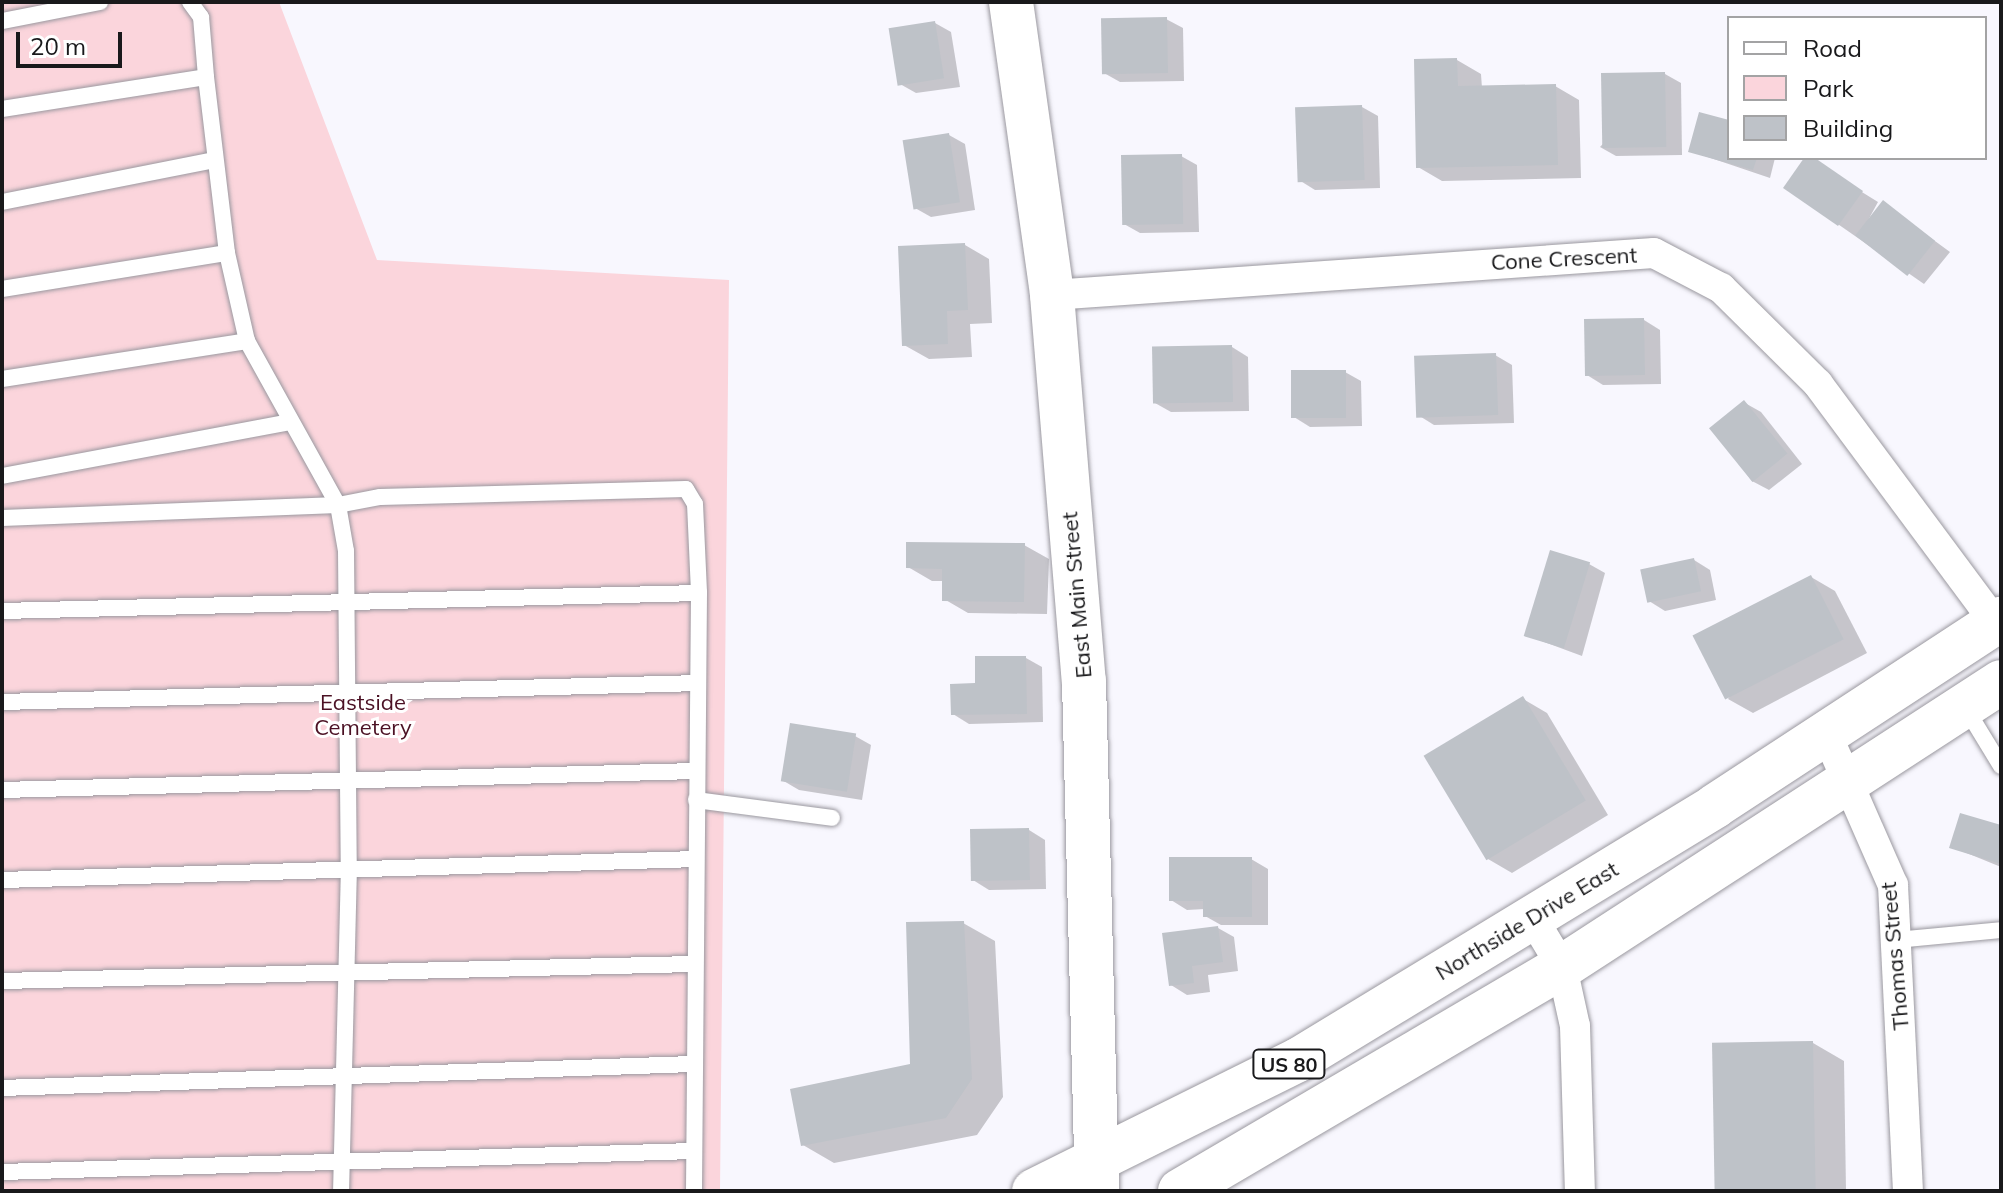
<!DOCTYPE html>
<style>
body{margin:0}
#map{position:relative;width:2003px;height:1193px;overflow:hidden;background:#f8f7fe;font-family:Mulish,sans-serif}
div>[style]{position:absolute}
[style*='--x']{left:calc(var(--x)*1px);top:calc(var(--y)*1px);width:calc(var(--w)*1px);rotate:calc(var(--a)*1deg)}
.green>*{inset:0;background:#fbd5dc}
.shadow>*{inset:0;background:#0003}
.building>*{inset:0;background:#bec2c8;transform-origin:0 0}
.roads{filter:drop-shadow(0 0 2px #9a989f) drop-shadow(0 0 2px #9a989f)}
.service>*{height:16px;margin:-8px;padding:0 8px;transform-origin:8px;border-radius:8px;background:#fff}
.minor>*{height:30px;margin:-15px;padding:0 15px;transform-origin:15px;border-radius:15px;background:#fff}
.secondary>*{height:44px;margin:-22px;padding:0 22px;transform-origin:22px;border-radius:22px;background:#fff}
.primary>*{height:44px;margin:-22px;padding:0 22px;transform-origin:22px;border-radius:22px;background:#fff}
span{translate:-50% -50%;white-space:nowrap;text-align:center;line-height:1.15;-webkit-text-stroke:6px #fff;paint-order:stroke}
.shield-label span{padding:2px 6px;background:#fff;border:2px solid;border-radius:6px;-webkit-text-stroke-width:0}
.shield-label{font-size:20px;color:#19191b;font-weight:700}
.street-label{font-size:22px;color:#19191b}
.park-label{font-size:22px;color:#4b1124}
.frame{position:absolute;inset:0;border:4px solid #19191b;pointer-events:none}
.legend{position:absolute;left:1727px;top:16px;width:260px;height:144px;box-sizing:border-box;background:#fff;border:2px solid #a3a3a4;margin:0;padding:10px 14px;list-style:none;font-size:24px;color:#19191b}
.legend li{display:flex;align-items:center;gap:16px;height:40px}
.legend b{width:40px;border:2px solid #a3a3a4}
.scale{position:absolute;left:16px;top:32px;width:106px;height:36px;box-sizing:border-box;border:4px solid #19191b;border-top:0;padding-left:10px;font-size:24px;line-height:28px;white-space:nowrap;color:#19191b;-webkit-text-stroke:6px #fff;paint-order:stroke}
</style>
<div id="map">
<div class="green">
<i style="clip-path:polygon(2px 2px,279px 2px,377px 260px,729px 280px,720px 1191px,2px 1191px)"></i>
</div>
<div class="shadow">
<i style="clip-path:polygon(1166px 19px,1183px 28px,1184px 81px,1120px 82px,1104px 73px)"></i>
<i style="clip-path:polygon(935px 23px,951px 32px,960px 87px,916px 93px,900px 84px)"></i>
<i style="clip-path:polygon(1457px 60px,1481px 74px,1482px 88px,1555px 86px,1579px 100px,1581px 178px,1442px 181px,1418px 167px)"></i>
<i style="clip-path:polygon(1665px 74px,1681px 83px,1682px 155px,1616px 156px,1600px 147px)"></i>
<i style="clip-path:polygon(1362px 107px,1378px 116px,1380px 188px,1315px 190px,1299px 180px)"></i>
<i style="clip-path:polygon(1729px 122px,1729px 158px,1775px 158px,1770px 178px,1690px 151px)"></i>
<i style="clip-path:polygon(949px 135px,965px 144px,975px 210px,931px 217px,915px 208px)"></i>
<i style="clip-path:polygon(1181px 156px,1197px 165px,1199px 232px,1140px 233px,1124px 224px)"></i>
<i style="clip-path:polygon(1807px 158px,1878px 202px,1866px 224px,1883px 203px,1950px 252px,1924px 284px,1786px 188px)"></i>
<i style="clip-path:polygon(965px 245px,989px 259px,992px 323px,970px 324px,972px 357px,929px 359px,904px 345px)"></i>
<i style="clip-path:polygon(1644px 320px,1660px 330px,1661px 384px,1603px 385px,1587px 375px)"></i>
<i style="clip-path:polygon(1232px 347px,1248px 357px,1249px 411px,1171px 412px,1155px 403px)"></i>
<i style="clip-path:polygon(1495px 355px,1512px 365px,1514px 423px,1434px 425px,1418px 415px)"></i>
<i style="clip-path:polygon(1345px 372px,1361px 381px,1362px 426px,1310px 427px,1294px 417px)"></i>
<i style="clip-path:polygon(1745px 403px,1761px 412px,1802px 464px,1769px 490px,1752px 481px,1712px 429px)"></i>
<i style="clip-path:polygon(1024px 545px,1049px 559px,1047px 614px,968px 613px,944px 599px,944px 581px,932px 581px,908px 567px)"></i>
<i style="clip-path:polygon(1694px 560px,1710px 570px,1716px 600px,1665px 611px,1649px 601px)"></i>
<i style="clip-path:polygon(1589px 564px,1605px 573px,1582px 656px,1528px 636px)"></i>
<i style="clip-path:polygon(1811px 577px,1835px 591px,1867px 653px,1753px 713px,1728px 699px)"></i>
<i style="clip-path:polygon(1026px 658px,1042px 667px,1043px 722px,969px 724px,953px 714px,977px 685px)"></i>
<i style="clip-path:polygon(1523px 699px,1547px 713px,1608px 815px,1512px 873px,1488px 859px)"></i>
<i style="clip-path:polygon(855px 736px,871px 745px,862px 800px,799px 790px,782px 780px)"></i>
<i style="clip-path:polygon(2001px 827px,2001px 867px,1952px 847px)"></i>
<i style="clip-path:polygon(1029px 830px,1045px 840px,1046px 889px,989px 890px,973px 880px)"></i>
<i style="clip-path:polygon(1251px 859px,1268px 869px,1268px 925px,1221px 925px,1205px 916px,1205px 909px,1187px 910px,1171px 900px)"></i>
<i style="clip-path:polygon(963px 923px,995px 941px,1003px 1097px,977px 1135px,834px 1163px,803px 1145px,912px 1066px)"></i>
<i style="clip-path:polygon(1218px 928px,1234px 937px,1238px 971px,1208px 975px,1210px 992px,1187px 995px,1171px 985px)"></i>
<i style="clip-path:polygon(1813px 1043px,1844px 1061px,1846px 1191px,1717px 1191px)"></i>
</div>
<div class="building">
<i style="left:1167px;top:17px;width:56px;height:66px;rotate:89deg"></i>
<i style="left:935px;top:21px;width:58px;height:47px;rotate:81deg"></i>
<i style="clip-path:polygon(1457px 58px,1458px 86px,1556px 84px,1558px 165px,1416px 168px,1414px 59px)"></i>
<i style="left:1665px;top:72px;width:75px;height:64px;rotate:89deg"></i>
<i style="left:1362px;top:105px;width:75px;height:67px;rotate:88deg"></i>
<i style="clip-path:polygon(1699px 112px,1729px 120px,1729px 158px,1757px 158px,1753px 170px,1688px 152px)"></i>
<i style="left:949px;top:133px;width:70px;height:47px;rotate:81deg"></i>
<i style="left:1182px;top:154px;width:70px;height:61px;rotate:89deg"></i>
<i style="clip-path:polygon(1804px 158px,1815px 158px,1863px 191px,1838px 226px,1783px 188px)"></i>
<i style="left:1883px;top:200px;width:66px;height:45px;rotate:38deg"></i>
<i style="clip-path:polygon(965px 243px,968px 310px,947px 311px,948px 344px,902px 346px,898px 246px)"></i>
<i style="left:1644px;top:318px;width:57px;height:60px;rotate:89deg"></i>
<i style="left:1232px;top:345px;width:57px;height:80px;rotate:89deg"></i>
<i style="left:1496px;top:353px;width:62px;height:82px;rotate:88deg"></i>
<i style="left:1346px;top:370px;width:48px;height:55px;rotate:90deg"></i>
<i style="left:1744px;top:400px;width:69px;height:45px;rotate:51deg"></i>
<i style="clip-path:polygon(906px 542px,1025px 543px,1024px 602px,942px 601px,942px 569px,906px 568px)"></i>
<i style="left:1550px;top:550px;width:42px;height:90px;rotate:17deg"></i>
<i style="left:1694px;top:558px;width:34px;height:55px;rotate:78deg"></i>
<i style="left:1811px;top:575px;width:72px;height:133px;rotate:63deg"></i>
<i style="clip-path:polygon(975px 656px,1026px 656px,1027px 714px,951px 715px,950px 684px,975px 683px)"></i>
<i style="left:1523px;top:696px;width:122px;height:116px;rotate:59deg"></i>
<i style="left:790px;top:723px;width:67px;height:59px;rotate:9deg"></i>
<i style="clip-path:polygon(1960px 813px,2001px 825px,2001px 864px,1949px 848px)"></i>
<i style="left:1029px;top:828px;width:52px;height:59px;rotate:89deg"></i>
<i style="clip-path:polygon(1169px 857px,1252px 857px,1252px 917px,1203px 917px,1203px 901px,1169px 901px)"></i>
<i style="clip-path:polygon(964px 921px,972px 1079px,946px 1118px,801px 1146px,790px 1089px,910px 1064px,906px 922px)"></i>
<i style="clip-path:polygon(1218px 926px,1223px 962px,1192px 966px,1194px 983px,1169px 986px,1162px 933px)"></i>
<i style="left:1813px;top:1041px;width:150px;height:101px;rotate:89deg"></i>
</div>
<div class="roads">
<div class="service">
<i style="--x:190;--y:2;--w:19;--a:54"></i>
<i style="--x:201;--y:17;--w:60;--a:85.2"></i>
<i style="--x:2;--y:21;--w:100;--a:-11"></i>
<i style="--x:2;--y:109;--w:206;--a:-8.9"></i>
<i style="--x:206;--y:77;--w:177;--a:83.2"></i>
<i style="--x:227;--y:253;--w:90;--a:77.2"></i>
<i style="--x:247;--y:341;--w:188;--a:61"></i>
<i style="--x:338;--y:505;--w:47;--a:80.1"></i>
<i style="--x:346;--y:551;--w:315;--a:89.5"></i>
<i style="--x:349;--y:866;--w:325;--a:91.4"></i>
<i style="--x:2;--y:202;--w:216;--a:-11.2"></i>
<i style="--x:2;--y:289;--w:228;--a:-9.1"></i>
<i style="--x:2;--y:379;--w:248;--a:-8.8"></i>
<i style="--x:2;--y:476;--w:294;--a:-10.6"></i>
<i style="--x:2;--y:518;--w:336;--a:-2.2"></i>
<i style="--x:338;--y:505;--w:43;--a:-10.8"></i>
<i style="--x:380;--y:497;--w:306;--a:-1.5"></i>
<i style="--x:686;--y:489;--w:17;--a:59"></i>
<i style="--x:695;--y:504;--w:89;--a:87.4"></i>
<i style="--x:699;--y:593;--w:598;--a:90.48"></i>
<i style="--x:2;--y:611;--w:697;--a:-1.48"></i>
<i style="--x:2;--y:702;--w:696;--a:-1.56"></i>
<i style="--x:1965;--y:707;--w:69;--a:58.6"></i>
<i style="--x:2;--y:790;--w:695;--a:-1.57"></i>
<i style="--x:696;--y:800;--w:137;--a:7.5"></i>
<i style="--x:2;--y:880;--w:694;--a:-1.73"></i>
<i style="--x:1896;--y:940;--w:105;--a:-5.4"></i>
<i style="--x:2;--y:981;--w:691;--a:-1.41"></i>
<i style="--x:2;--y:1088;--w:691;--a:-1.99"></i>
<i style="--x:2;--y:1172;--w:692;--a:-1.74"></i>
</div>
<div class="minor">
<i style="--x:1052;--y:295;--w:603;--a:-3.99"></i>
<i style="--x:1654;--y:253;--w:76;--a:27.6"></i>
<i style="--x:1721;--y:288;--w:136;--a:44.7"></i>
<i style="--x:1818;--y:384;--w:307;--a:53.4"></i>
<i style="--x:1827;--y:735;--w:164;--a:66.3"></i>
<i style="--x:1893;--y:885;--w:306;--a:87.2"></i>
<i style="--x:1532;--y:917;--w:58;--a:59"></i>
<i style="--x:1562;--y:967;--w:60;--a:77.6"></i>
<i style="--x:1575;--y:1026;--w:165;--a:88.3"></i>
</div>
<div class="secondary">
<i style="--x:1011;--y:2;--w:296;--a:82"></i>
<i style="--x:1052;--y:295;--w:387;--a:85.3"></i>
<i style="--x:1084;--y:681;--w:510;--a:88.54"></i>
</div>
<div class="primary">
<i style="--x:1034;--y:1191;--w:295;--a:-26.4"></i>
<i style="--x:1298;--y:1060;--w:488;--a:-31.3"></i>
<i style="--x:1715;--y:806;--w:342;--a:-33.2"></i>
<i style="--x:1180;--y:1191;--w:443;--a:-30.4"></i>
<i style="--x:1562;--y:967;--w:523;--a:-32.99"></i>
</div>
</div>
<div class="shield-label">
<span style="left:1289px;top:1064px">US 80</span>
</div>
<div class="street-label">
<span style="left:1564px;top:259px;rotate:-3deg">Cone Crescent</span>
<span style="left:1077px;top:595px;rotate:-95deg">East Main Street</span>
<span style="left:1527px;top:921px;rotate:-31deg">Northside Drive East</span>
<span style="left:1895px;top:956px;rotate:-95deg">Thomas Street</span>
</div>
<div class="park-label">
<span style="left:363px;top:715px">Eastside<br>Cemetery</span>
</div>
<div class="frame"></div>
<ul class="legend">
<li><b style="height:10px;background:#fff"></b>Road</li>
<li><b style="height:22px;background:#fbd5dc"></b>Park</li>
<li><b style="height:22px;background:#bec2c8"></b>Building</li>
</ul>
<div class="scale">20 m</div>
</div>
